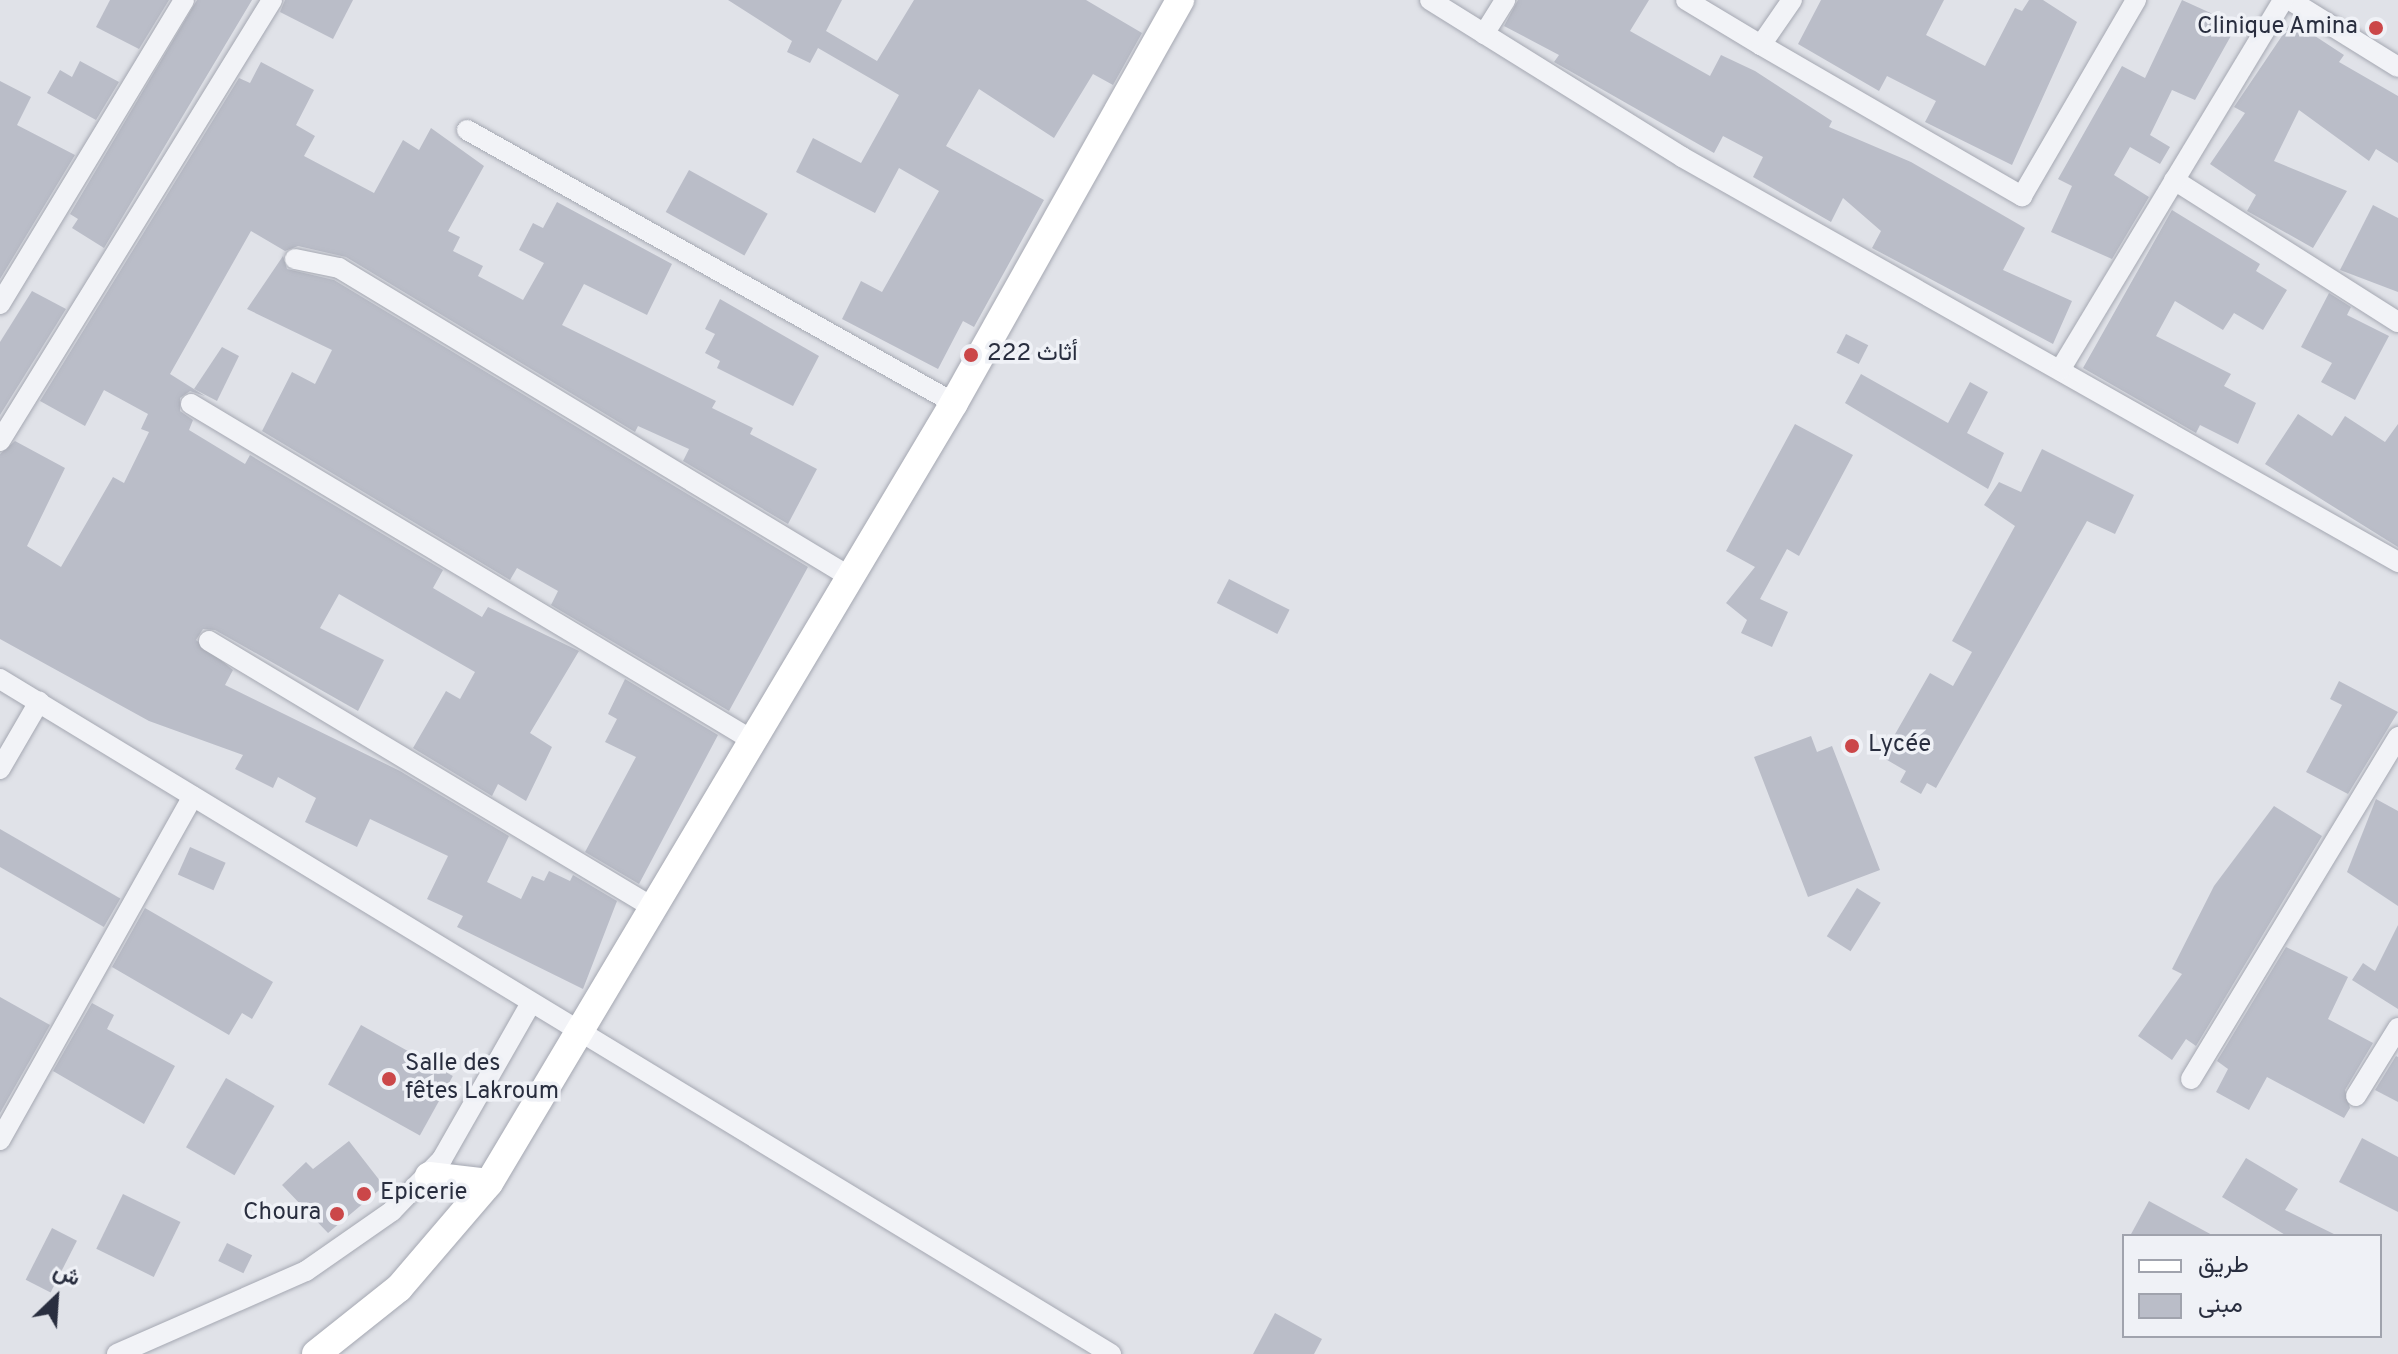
<!DOCTYPE html>
<meta charset="utf-8">
<style>
body{margin:0}
#map{position:relative;width:2398px;height:1354px;overflow:hidden;background:#e0e2e8;font-family:Overpass,Vazirmatn,sans-serif}
div>[style]{position:absolute}
[style*='--x']{left:calc(var(--x)*1px);top:calc(var(--y)*1px);width:calc(var(--w)*1px);rotate:calc(var(--a)*1deg)}
.building>*{inset:0;background:#babdc8;transform-origin:0 0}
.roads{filter:drop-shadow(0 0 2px #a5a8b2) drop-shadow(0 0 2px #a5a8b2)}
.street>*{height:20px;margin:-10px;padding:0 10px;transform-origin:10px;border-radius:10px;background:#f2f3f7}
.secondary>*{height:28px;margin:-14px;padding:0 14px;transform-origin:14px;border-radius:14px;background:#fff}
.dots>*{width:22px;height:22px;translate:-50% -50%;box-sizing:border-box;border:4px solid #eff1f6;border-radius:50%}
span{translate:-50% -50%;white-space:nowrap;text-align:center;line-height:1.15;-webkit-text-stroke:7px #eff1f6;paint-order:stroke}
.poi-label{font-size:24px;color:#292e3f}
.right{translate:-100% -50%;text-align:right}
.left{translate:0 -50%;text-align:left}
.legend{position:absolute;left:2122px;top:1234px;width:260px;height:104px;box-sizing:border-box;background:#eff1f6;border:2px solid #a0a3ad;margin:0;padding:10px 14px;list-style:none;font-size:24px;color:#292e3f}
.legend li{display:flex;align-items:center;gap:16px;height:40px}
.legend b{width:40px;border:2px solid #a0a3ad}
.north{position:absolute;left:16px;top:1258px;width:80px;height:80px;-webkit-text-stroke:6px #eff1f6;paint-order:stroke;rotate:25deg;font-size:22px;font-weight:700;line-height:32px;text-align:center;color:#292e3f}
.north::after{content:'';display:block;margin:auto;width:28px;height:36px;background:#292e3f;clip-path:polygon(50% 0,100% 100%,50% 72%,0 100%)}
</style>
<div id="map">
<div class="building">
<i style="clip-path:polygon(110px 0,169px 0,139px 49px,96px 27px)"></i>
<i style="clip-path:polygon(197px 0,252px 0,104px 248px,72px 228px,78px 219px,70px 214px)"></i>
<i style="clip-path:polygon(285px 0,353px 0,333px 39px,280px 12px)"></i>
<i style="clip-path:polygon(728px 0,842px 0,826px 31px,877px 61px,914px 0,1086px 0,1142px 33px,1113px 85px,1093px 74px,1054px 138px,979px 89px,946px 146px,1044px 200px,974px 327px,963px 321px,938px 369px,842px 319px,861px 281px,882px 292px,939px 191px,899px 168px,875px 213px,796px 172px,813px 138px,861px 163px,899px 95px,818px 48px,810px 63px,787px 52px,792px 41px)"></i>
<i style="clip-path:polygon(1518px 0,1649px 0,1630px 31px,1710px 76px,1721px 55px,1755px 71px,1832px 121px,1829px 127px,1911px 162px,2025px 228px,2003px 270px,2072px 301px,2053px 344px,1872px 248px,1881px 231px,1843px 198px,1831px 222px,1753px 177px,1763px 157px,1723px 136px,1714px 153px,1554px 62px,1559px 55px,1504px 26px)"></i>
<i style="clip-path:polygon(1821px 0,1944px 0,1926px 35px,1985px 66px,2015px 8px,2022px 11px,2029px 0,2043px 0,2077px 22px,2012px 165px,1925px 122px,1936px 101px,1887px 76px,1879px 91px,1798px 44px)"></i>
<i style="clip-path:polygon(2182px 0,2237px 25px,2195px 100px,2172px 90px,2150px 135px,2170px 147px,2160px 164px,2130px 147px,2114px 175px,2149px 197px,2112px 259px,2051px 232px,2072px 186px,2058px 179px,2122px 66px,2145px 78px)"></i>
<i style="clip-path:polygon(2292px 21px,2344px 55px,2339px 62px,2398px 96px,2398px 163px,2376px 149px,2369px 161px,2299px 110px,2274px 161px,2347px 191px,2313px 248px,2247px 211px,2256px 195px,2210px 164px,2245px 113px,2234px 107px)"></i>
<i style="clip-path:polygon(80px 61px,119px 82px,96px 120px,47px 93px,60px 70px,72px 77px)"></i>
<i style="clip-path:polygon(261px 62px,314px 90px,296px 125px,315px 136px,304px 156px,374px 193px,403px 140px,419px 150px,431px 128px,484px 166px,448px 231px,460px 237px,453px 251px,483px 266px,478px 276px,523px 300px,544px 263px,519px 250px,533px 223px,543px 228px,557px 202px,672px 264px,647px 315px,584px 284px,562px 325px,716px 401px,712px 408px,753px 428px,750px 434px,817px 469px,788px 524px,683px 461px,689px 449px,638px 426px,635px 432px,346px 257px,298px 246px,285px 251px,251px 231px,170px 374px,205px 396px,190px 391px,180px 398px,180px 411px,193px 420px,189px 430px,245px 464px,250px 455px,443px 570px,433px 588px,482px 617px,488px 607px,579px 651px,530px 733px,552px 747px,526px 801px,498px 784px,492px 796px,413px 748px,446px 691px,460px 699px,475px 672px,339px 594px,320px 628px,384px 660px,358px 711px,215px 630px,203px 629px,196px 640px,233px 670px,225px 685px,400px 771px,509px 836px,487px 882px,521px 899px,532px 876px,544px 881px,549px 871px,570px 881px,573px 875px,617px 901px,583px 989px,457px 927px,463px 916px,427px 899px,448px 856px,370px 819px,357px 847px,305px 822px,316px 798px,278px 777px,273px 788px,235px 769px,243px 755px,149px 721px,0 639px,0 454px,15px 441px,65px 468px,27px 546px,61px 567px,113px 477px,124px 483px,149px 432px,141px 429px,148px 414px,104px 390px,85px 426px,40px 401px,239px 78px,250px 83px)"></i>
<i style="clip-path:polygon(0 81px,31px 97px,17px 125px,75px 155px,0 279px)"></i>
<i style="left:689px;top:170px;width:90px;height:48px;rotate:29deg"></i>
<i style="clip-path:polygon(2373px 205px,2398px 218px,2398px 292px,2340px 270px)"></i>
<i style="clip-path:polygon(2172px 210px,2260px 264px,2256px 271px,2287px 290px,2263px 330px,2234px 313px,2223px 330px,2175px 301px,2156px 336px,2231px 374px,2224px 386px,2256px 403px,2238px 444px,2200px 425px,2196px 433px,2083px 368px)"></i>
<i style="clip-path:polygon(283px 256px,287px 269px,334px 280px,808px 567px,729px 711px,551px 605px,558px 591px,517px 568px,510px 580px,262px 431px,292px 372px,315px 384px,332px 350px,247px 309px)"></i>
<i style="clip-path:polygon(32px 291px,66px 309px,0 415px,0 342px)"></i>
<i style="clip-path:polygon(2329px 293px,2351px 307px,2347px 315px,2389px 336px,2355px 400px,2321px 382px,2332px 363px,2301px 347px)"></i>
<i style="clip-path:polygon(720px 299px,819px 356px,793px 406px,717px 368px,720px 361px,705px 353px,715px 334px,705px 329px)"></i>
<i style="left:1846px;top:334px;width:25px;height:21px;rotate:27deg"></i>
<i style="clip-path:polygon(222px 347px,239px 356px,217px 401px,194px 389px)"></i>
<i style="clip-path:polygon(1861px 374px,1948px 423px,1970px 382px,1988px 392px,1967px 433px,2004px 453px,1988px 489px,1845px 403px)"></i>
<i style="clip-path:polygon(2298px 414px,2332px 436px,2345px 416px,2385px 442px,2398px 424px,2398px 547px,2265px 464px)"></i>
<i style="clip-path:polygon(1795px 424px,1853px 455px,1799px 556px,1787px 549px,1760px 599px,1788px 612px,1772px 647px,1741px 633px,1747px 620px,1726px 603px,1755px 567px,1726px 551px)"></i>
<i style="clip-path:polygon(2042px 449px,2134px 495px,2115px 534px,2087px 521px,1936px 788px,1927px 783px,1921px 794px,1900px 782px,1906px 771px,1882px 757px,1930px 673px,1953px 686px,1972px 652px,1952px 641px,2015px 526px,1984px 505px,1999px 482px,2021px 492px)"></i>
<i style="left:1229px;top:579px;width:68px;height:27px;rotate:27deg"></i>
<i style="clip-path:polygon(625px 679px,718px 735px,639px 884px,585px 852px,636px 757px,605px 742px,617px 719px,608px 714px)"></i>
<i style="clip-path:polygon(2339px 681px,2398px 712px,2348px 794px,2306px 772px,2342px 705px,2330px 699px)"></i>
<i style="clip-path:polygon(1811px 736px,1817px 752px,1832px 746px,1880px 870px,1808px 897px,1754px 757px)"></i>
<i style="clip-path:polygon(2376px 799px,2398px 811px,2398px 906px,2347px 872px)"></i>
<i style="clip-path:polygon(2274px 806px,2322px 836px,2196px 1046px,2186px 1039px,2172px 1060px,2138px 1036px,2182px 974px,2172px 969px,2214px 886px)"></i>
<i style="left:0;top:829px;width:139px;height:33px;rotate:30deg"></i>
<i style="left:190px;top:847px;width:39px;height:30px;rotate:24deg"></i>
<i style="left:1857px;top:888px;width:28px;height:57px;rotate:32deg"></i>
<i style="clip-path:polygon(145px 908px,273px 982px,252px 1019px,242px 1013px,229px 1035px,112px 967px)"></i>
<i style="clip-path:polygon(2398px 925px,2398px 1009px,2352px 980px,2363px 963px,2375px 971px)"></i>
<i style="clip-path:polygon(2286px 947px,2348px 977px,2328px 1019px,2373px 1043px,2345px 1090px,2350px 1108px,2344px 1118px,2267px 1077px,2249px 1110px,2216px 1092px,2228px 1069px,2217px 1061px)"></i>
<i style="clip-path:polygon(0 997px,50px 1025px,0 1113px)"></i>
<i style="clip-path:polygon(92px 1003px,114px 1015px,107px 1029px,175px 1066px,144px 1124px,53px 1071px)"></i>
<i style="left:361px;top:1025px;width:105px;height:68px;rotate:29deg"></i>
<i style="clip-path:polygon(2396px 1056px,2398px 1057px,2398px 1102px,2375px 1090px)"></i>
<i style="left:226px;top:1078px;width:56px;height:80px;rotate:30deg"></i>
<i style="clip-path:polygon(2362px 1138px,2398px 1157px,2398px 1212px,2339px 1182px)"></i>
<i style="clip-path:polygon(349px 1141px,384px 1186px,328px 1233px,282px 1185px,306px 1162px,313px 1169px)"></i>
<i style="clip-path:polygon(2246px 1158px,2298px 1189px,2285px 1210px,2338px 1236px,2287px 1236px,2222px 1197px)"></i>
<i style="left:123px;top:1194px;width:64px;height:61px;rotate:26deg"></i>
<i style="clip-path:polygon(2149px 1201px,2214px 1236px,2130px 1236px)"></i>
<i style="left:52px;top:1228px;width:28px;height:58px;rotate:27deg"></i>
<i style="left:227px;top:1243px;width:28px;height:20px;rotate:26deg"></i>
<i style="clip-path:polygon(1275px 1313px,1322px 1339px,1314px 1354px,1253px 1354px)"></i>
</div>
<div class="roads">
<div class="street">
<i style="--x:1430;--y:0;--w:297;--a:31.9"></i>
<i style="--x:1682;--y:157;--w:823;--a:29.49"></i>
<i style="--x:1686;--y:0;--w:87;--a:31"></i>
<i style="--x:1792;--y:0;--w:55;--a:124.6"></i>
<i style="--x:1761;--y:45;--w:302;--a:30.1"></i>
<i style="--x:2022;--y:196;--w:227;--a:-59.8"></i>
<i style="--x:2290;--y:0;--w:127;--a:31.8"></i>
<i style="--x:1484;--y:34;--w:40;--a:-58"></i>
<i style="--x:467;--y:130;--w:558;--a:29.27"></i>
<i style="--x:2174;--y:180;--w:265;--a:32.4"></i>
<i style="--x:295;--y:259;--w:45;--a:11.6"></i>
<i style="--x:339;--y:268;--w:597;--a:31.16"></i>
<i style="--x:0;--y:304;--w:355;--a:-58.8"></i>
<i style="--x:2060;--y:370;--w:432;--a:-58.9"></i>
<i style="--x:191;--y:404;--w:654;--a:30.92"></i>
<i style="--x:0;--y:441;--w:518;--a:-58.33"></i>
<i style="--x:209;--y:641;--w:517;--a:30.98"></i>
<i style="--x:0;--y:679;--w:1300;--a:31.28"></i>
<i style="--x:0;--y:769;--w:78;--a:-59.8"></i>
<i style="--x:2191;--y:1079;--w:400;--a:-58.8"></i>
<i style="--x:2356;--y:1096;--w:80;--a:-58.3"></i>
<i style="--x:0;--y:1140;--w:394;--a:-60.7"></i>
<i style="--x:117;--y:1354;--w:206;--a:-23.7"></i>
<i style="--x:306;--y:1271;--w:105;--a:-34.9"></i>
<i style="--x:392;--y:1211;--w:72;--a:-46.1"></i>
<i style="--x:442;--y:1159;--w:177;--a:-60.3"></i>
</div>
<div class="secondary">
<i style="--x:429;--y:1176;--w:60;--a:6.7"></i>
<i style="--x:316;--y:1354;--w:106;--a:-38.5"></i>
<i style="--x:399;--y:1288;--w:138;--a:-49.4"></i>
<i style="--x:489;--y:1183;--w:908;--a:-59.2"></i>
<i style="--x:954;--y:403;--w:462;--a:-60.7"></i>
</div>
</div>
<div class="dots">
<i style="left:2376px;top:28px;background:#cb4749"></i>
<i style="left:971px;top:355px;background:#cb4749"></i>
<i style="left:1852px;top:746px;background:#cb4749"></i>
<i style="left:389px;top:1079px;background:#cb4749"></i>
<i style="left:364px;top:1194px;background:#cb4749"></i>
<i style="left:337px;top:1214px;background:#cb4749"></i>
</div>
<div class="poi-label">
<span class="right" style="left:2358px;top:28px">Clinique Amina</span>
<span class="left" style="left:987px;top:355px">أثاث 222</span>
<span class="left" style="left:1868px;top:746px">Lycée</span>
<span class="left" style="left:405px;top:1079px">Salle des<br>fêtes Lakroum</span>
<span class="left" style="left:380px;top:1194px">Epicerie</span>
<span class="right" style="left:321px;top:1214px">Choura</span>
</div>
<ul class="legend">
<li><b style="height:10px;background:#fff"></b>طريق</li>
<li><b style="height:22px;background:#babdc8"></b>مبنى</li>
</ul>
<div class="north">ش</div>
</div>
